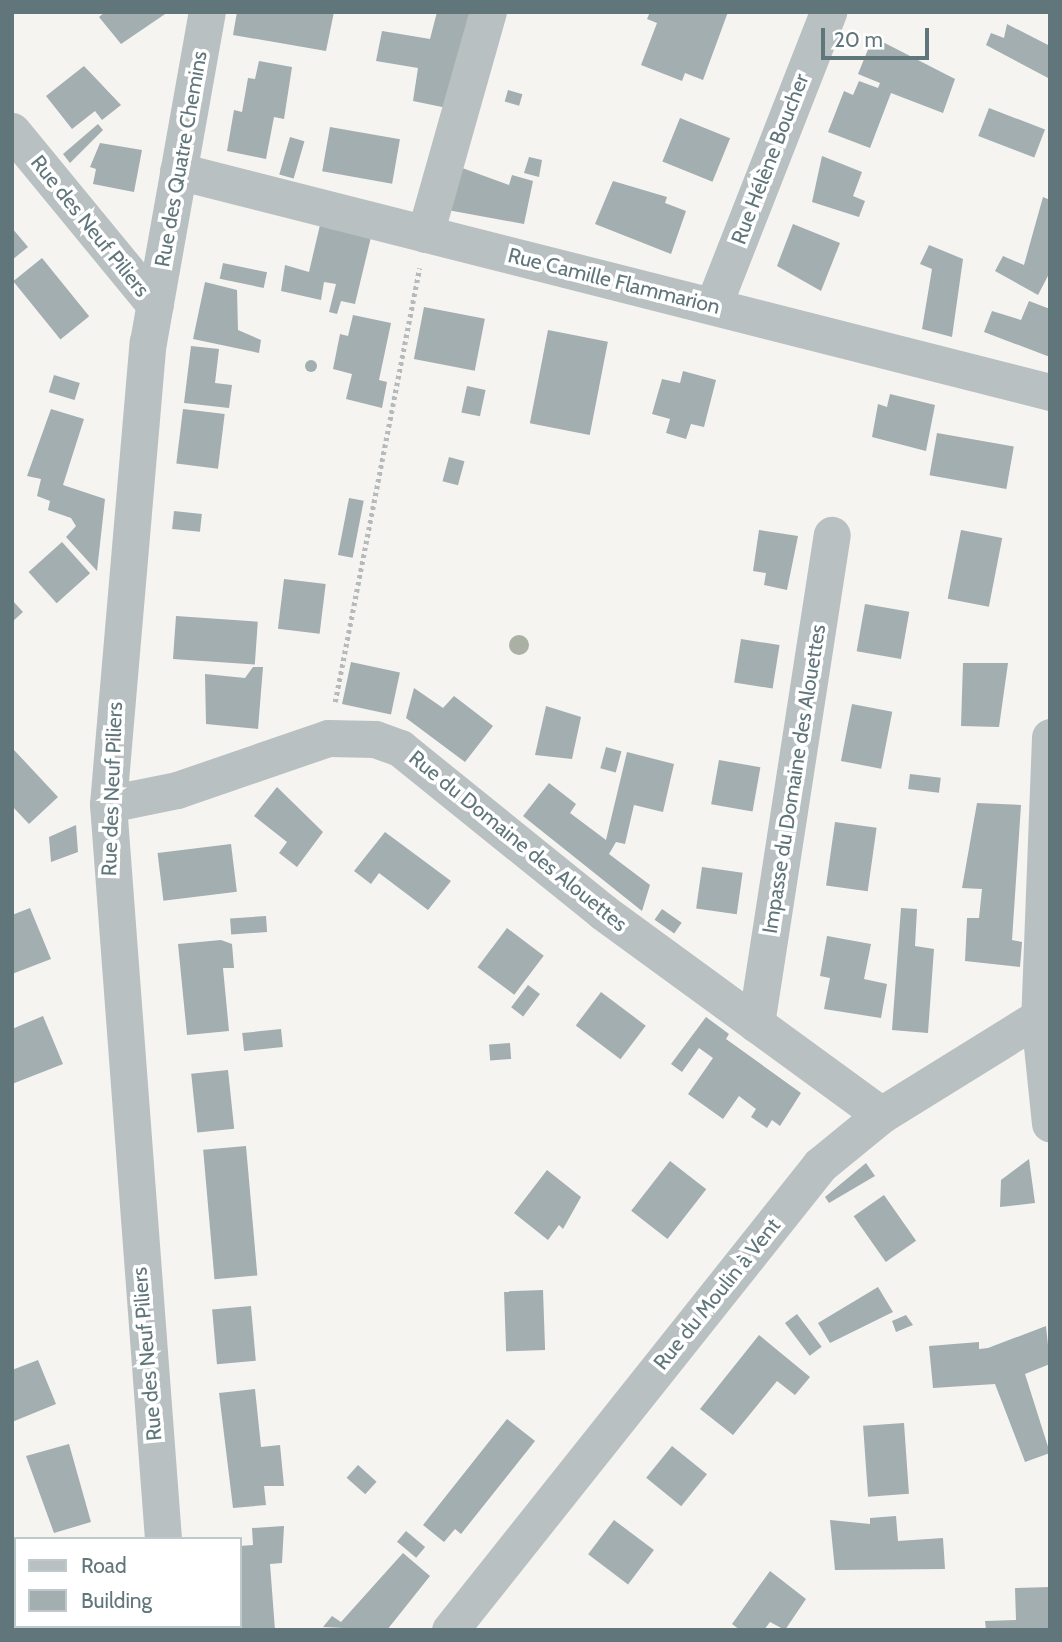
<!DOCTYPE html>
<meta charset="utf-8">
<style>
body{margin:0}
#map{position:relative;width:1062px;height:1642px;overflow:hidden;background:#f5f4f1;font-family:Cabin,sans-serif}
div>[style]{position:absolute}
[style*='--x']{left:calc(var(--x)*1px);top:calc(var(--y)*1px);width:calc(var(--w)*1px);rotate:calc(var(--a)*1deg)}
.building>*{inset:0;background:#a2aeb0;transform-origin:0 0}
.round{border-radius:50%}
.path>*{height:4.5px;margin-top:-2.25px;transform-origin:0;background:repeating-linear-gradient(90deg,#b6babb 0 3.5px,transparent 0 7px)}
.minor>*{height:37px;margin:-18.5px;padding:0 18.5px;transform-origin:18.5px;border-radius:18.5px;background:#b9c0c1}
.trees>*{width:20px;height:20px;margin:-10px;border-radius:50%;background:#aab0a3}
span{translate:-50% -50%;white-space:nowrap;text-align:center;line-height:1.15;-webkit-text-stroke:7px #fff;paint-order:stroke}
.street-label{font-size:21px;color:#60767b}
.frame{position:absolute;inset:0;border:14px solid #60767b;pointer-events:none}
.legend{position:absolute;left:14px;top:1537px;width:228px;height:91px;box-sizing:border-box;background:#fff;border:2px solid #bfc8ca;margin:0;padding:9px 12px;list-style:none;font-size:21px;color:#60767b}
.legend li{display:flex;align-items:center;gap:14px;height:35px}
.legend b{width:35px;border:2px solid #bfc8ca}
.scale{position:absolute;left:821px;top:28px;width:108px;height:32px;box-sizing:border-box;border:4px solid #60767b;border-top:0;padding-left:9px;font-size:21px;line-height:24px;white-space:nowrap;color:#60767b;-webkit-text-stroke:5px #fff;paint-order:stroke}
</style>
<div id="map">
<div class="building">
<i style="clip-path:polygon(105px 12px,168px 12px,121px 44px,99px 17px)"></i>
<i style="clip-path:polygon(237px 12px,334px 12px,326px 51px,233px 35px)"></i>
<i style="clip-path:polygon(437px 12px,478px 12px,452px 109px,413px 101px,418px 68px,376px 61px,382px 31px,430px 39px)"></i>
<i style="clip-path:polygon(650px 12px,728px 12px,703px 80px,685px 73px,682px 81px,641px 65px,657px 23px,647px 19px)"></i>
<i style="clip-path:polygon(1007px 24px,1050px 46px,1050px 79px,986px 45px,991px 33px,1004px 38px)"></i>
<i style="clip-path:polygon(873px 37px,955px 79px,943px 113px,891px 93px,870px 148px,828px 132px,844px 91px,853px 95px,859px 81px,878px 88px,880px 83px,858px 74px)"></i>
<i style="clip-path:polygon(259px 61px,292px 67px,284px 119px,274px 117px,266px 159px,227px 151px,234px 110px,242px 112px,248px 78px,255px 79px)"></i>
<i style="clip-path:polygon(84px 66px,121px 105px,102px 120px,95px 111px,72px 129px,46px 96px)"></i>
<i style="left:508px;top:90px;width:15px;height:12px;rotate:16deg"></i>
<i style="left:989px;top:108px;width:60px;height:30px;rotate:21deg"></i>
<i style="left:680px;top:118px;width:54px;height:47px;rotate:22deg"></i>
<i style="clip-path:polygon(98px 124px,103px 130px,70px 163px,63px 154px)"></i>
<i style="left:330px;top:127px;width:71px;height:45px;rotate:10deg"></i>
<i style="left:290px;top:137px;width:15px;height:39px;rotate:16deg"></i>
<i style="clip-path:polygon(100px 143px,142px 150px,134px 192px,93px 184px,96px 169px,90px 167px)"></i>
<i style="clip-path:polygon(822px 156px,862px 172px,853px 196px,865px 201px,859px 217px,812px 202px)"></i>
<i style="clip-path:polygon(529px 157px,542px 160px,539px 177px,524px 173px)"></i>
<i style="clip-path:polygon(454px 165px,509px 185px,512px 175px,533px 181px,524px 224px,442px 209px)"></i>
<i style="clip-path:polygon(613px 181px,667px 197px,665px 203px,686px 211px,671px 254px,595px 224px)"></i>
<i style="clip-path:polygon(1043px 197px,1050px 200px,1050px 272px,1038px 295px,995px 271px,1003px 256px,1024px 265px)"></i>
<i style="clip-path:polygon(793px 224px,840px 243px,821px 291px,777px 266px)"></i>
<i style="clip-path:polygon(320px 225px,371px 237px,355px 304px,341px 301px,337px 314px,329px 312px,336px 284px,324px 282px,321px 300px,281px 291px,285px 265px,309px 272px)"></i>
<i style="clip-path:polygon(12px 228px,28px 247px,12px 260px)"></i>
<i style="clip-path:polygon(929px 245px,963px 259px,952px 337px,922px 329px,932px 269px,920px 264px)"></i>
<i style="left:42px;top:258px;width:75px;height:37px;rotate:51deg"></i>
<i style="left:223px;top:263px;width:45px;height:16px;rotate:12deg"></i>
<i style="clip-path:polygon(205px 282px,237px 290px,238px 330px,261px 340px,259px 353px,193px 339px)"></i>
<i style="clip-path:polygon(1029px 301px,1050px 309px,1050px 357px,984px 332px,992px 311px,1021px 320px)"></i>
<i style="left:424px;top:307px;width:62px;height:53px;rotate:11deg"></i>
<i style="clip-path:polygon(353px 315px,391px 323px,379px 380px,387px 382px,382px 408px,346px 399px,352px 374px,333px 369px,340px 334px,348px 336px)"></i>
<i style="left:548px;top:330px;width:61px;height:95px;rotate:11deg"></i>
<i style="clip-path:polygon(191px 346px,219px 349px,215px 383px,232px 385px,229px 408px,184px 403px)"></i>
<i class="round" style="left:305px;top:360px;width:12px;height:12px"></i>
<i style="clip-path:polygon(683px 371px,716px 380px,704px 427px,691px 424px,686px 439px,666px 433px,670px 419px,652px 414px,662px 379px,680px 383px)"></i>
<i style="left:54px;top:375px;width:27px;height:18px;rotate:17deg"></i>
<i style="left:467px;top:386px;width:19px;height:27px;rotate:12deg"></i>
<i style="clip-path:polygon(890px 394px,935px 405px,926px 451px,872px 437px,878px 404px,887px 407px)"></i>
<i style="clip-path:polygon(51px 409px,84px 419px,63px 485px,105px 499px,97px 571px,66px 537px,76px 526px,71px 518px,48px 510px,50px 501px,37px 496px,41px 479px,27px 476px)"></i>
<i style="left:183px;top:409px;width:42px;height:55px;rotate:7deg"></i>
<i style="left:937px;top:433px;width:78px;height:43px;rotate:10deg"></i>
<i style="left:449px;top:457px;width:16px;height:25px;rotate:15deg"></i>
<i style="left:349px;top:498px;width:15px;height:58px;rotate:11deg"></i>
<i style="left:174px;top:511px;width:28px;height:18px;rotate:6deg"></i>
<i style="clip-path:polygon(759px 530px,798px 536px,787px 590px,764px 585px,766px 573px,753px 571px)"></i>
<i style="left:961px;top:530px;width:42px;height:70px;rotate:11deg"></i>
<i style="left:62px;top:542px;width:42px;height:45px;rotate:48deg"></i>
<i style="left:284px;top:579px;width:42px;height:50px;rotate:7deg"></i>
<i style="clip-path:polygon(12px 600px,23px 612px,12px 622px)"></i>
<i style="left:865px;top:604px;width:45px;height:48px;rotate:10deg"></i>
<i style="left:176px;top:616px;width:82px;height:43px;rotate:4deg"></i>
<i style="left:741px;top:639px;width:39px;height:44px;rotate:9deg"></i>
<i style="left:351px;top:662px;width:50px;height:43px;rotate:12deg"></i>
<i style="clip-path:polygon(963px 663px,1008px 663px,999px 727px,961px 726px)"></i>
<i style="clip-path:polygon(253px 667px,263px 667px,258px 729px,206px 724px,205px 674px,245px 678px)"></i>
<i style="clip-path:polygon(414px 688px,443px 708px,454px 696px,493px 726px,465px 762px,406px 718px)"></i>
<i style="left:852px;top:704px;width:41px;height:58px;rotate:11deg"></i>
<i style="clip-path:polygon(546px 706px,581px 717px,572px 759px,535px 755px)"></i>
<i style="left:606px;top:747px;width:16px;height:22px;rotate:15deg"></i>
<i style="clip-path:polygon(14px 750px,58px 797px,29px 824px,12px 806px)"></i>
<i style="clip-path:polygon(627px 752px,674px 764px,663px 812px,634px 805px,625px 844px,616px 842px,609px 854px,650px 885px,642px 911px,523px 816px,549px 783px,576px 804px,570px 813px,606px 840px)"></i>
<i style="left:719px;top:760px;width:42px;height:45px;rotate:10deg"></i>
<i style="left:910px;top:774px;width:31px;height:15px;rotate:7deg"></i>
<i style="clip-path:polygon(277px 787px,323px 832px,297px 867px,279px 853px,287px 842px,254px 816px)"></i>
<i style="clip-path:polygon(977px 803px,1021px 805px,1012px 940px,1022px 942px,1020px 967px,965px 961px,967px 918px,979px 918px,982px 889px,962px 888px)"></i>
<i style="left:835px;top:822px;width:42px;height:64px;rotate:8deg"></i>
<i style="clip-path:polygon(76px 825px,78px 852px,51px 862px,49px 837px)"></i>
<i style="clip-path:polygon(385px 832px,451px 881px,428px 910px,379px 873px,371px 884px,354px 871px)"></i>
<i style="left:231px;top:844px;width:48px;height:74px;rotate:83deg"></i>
<i style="left:702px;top:867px;width:41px;height:42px;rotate:8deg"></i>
<i style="clip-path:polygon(30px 908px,51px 959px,12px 974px,12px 915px)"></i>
<i style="clip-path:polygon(901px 908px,917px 909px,915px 946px,934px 949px,928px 1033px,892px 1030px)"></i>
<i style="left:662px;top:909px;width:24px;height:13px;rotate:35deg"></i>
<i style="left:266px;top:916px;width:16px;height:36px;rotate:86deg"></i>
<i style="left:507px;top:928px;width:46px;height:49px;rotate:37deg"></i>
<i style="clip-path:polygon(827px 936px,871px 944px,864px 979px,887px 984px,881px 1018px,824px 1009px,830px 978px,820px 976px)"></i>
<i style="clip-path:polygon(221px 940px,232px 944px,234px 968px,223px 968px,229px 1031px,187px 1035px,178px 944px)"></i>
<i style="left:528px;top:985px;width:15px;height:28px;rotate:37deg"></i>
<i style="left:601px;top:992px;width:56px;height:42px;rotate:37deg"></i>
<i style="clip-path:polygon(43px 1016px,63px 1064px,12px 1084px,12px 1029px)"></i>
<i style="clip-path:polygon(706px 1017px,729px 1034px,726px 1039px,801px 1093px,780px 1126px,772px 1120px,767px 1128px,751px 1117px,756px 1109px,739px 1096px,723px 1119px,688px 1094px,713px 1058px,699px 1048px,682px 1072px,671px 1064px)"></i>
<i style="left:281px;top:1029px;width:18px;height:39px;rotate:84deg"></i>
<i style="left:510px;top:1043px;width:16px;height:21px;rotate:86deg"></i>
<i style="left:228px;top:1070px;width:59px;height:37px;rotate:84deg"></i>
<i style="left:246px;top:1146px;width:130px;height:43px;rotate:85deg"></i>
<i style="clip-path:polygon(1029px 1159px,1035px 1203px,1000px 1207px,1001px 1180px)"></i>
<i style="left:670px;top:1161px;width:46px;height:63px;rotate:38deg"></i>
<i style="clip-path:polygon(866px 1163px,875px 1176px,829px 1203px,825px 1197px)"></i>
<i style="clip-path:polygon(547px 1170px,581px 1197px,563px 1229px,559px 1225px,548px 1240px,514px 1213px)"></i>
<i style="left:884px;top:1195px;width:56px;height:37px;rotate:55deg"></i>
<i style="clip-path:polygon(878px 1287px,893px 1312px,830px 1343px,818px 1323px)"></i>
<i style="left:543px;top:1290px;width:60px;height:39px;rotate:88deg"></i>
<i style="left:251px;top:1306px;width:55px;height:39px;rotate:85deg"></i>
<i style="left:797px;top:1314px;width:41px;height:15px;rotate:53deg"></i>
<i style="clip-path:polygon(906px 1315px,913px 1325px,896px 1332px,892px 1321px)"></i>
<i style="clip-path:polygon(1046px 1326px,1050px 1364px,1025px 1374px,1050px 1453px,1025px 1462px,995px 1384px,933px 1388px,929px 1346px,979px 1342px,979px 1349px,988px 1348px)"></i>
<i style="clip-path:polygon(759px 1335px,810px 1377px,795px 1395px,777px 1381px,733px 1435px,700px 1409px)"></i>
<i style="clip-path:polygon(38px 1360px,56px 1404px,12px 1422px,12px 1370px)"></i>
<i style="clip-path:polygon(255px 1389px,261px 1447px,280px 1445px,284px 1486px,264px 1486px,266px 1505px,233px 1508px,219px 1393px)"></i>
<i style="clip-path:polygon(507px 1419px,535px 1441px,461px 1534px,455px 1529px,444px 1542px,423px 1525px)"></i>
<i style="left:904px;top:1423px;width:71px;height:41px;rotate:86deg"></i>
<i style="clip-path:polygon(69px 1444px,91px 1522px,54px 1533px,26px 1456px)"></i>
<i style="left:672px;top:1446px;width:45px;height:41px;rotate:39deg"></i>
<i style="left:358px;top:1465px;width:25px;height:17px;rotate:42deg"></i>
<i style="clip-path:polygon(896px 1516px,898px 1541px,943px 1538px,945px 1569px,835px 1570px,830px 1520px,870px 1524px,870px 1518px)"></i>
<i style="left:614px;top:1520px;width:50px;height:43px;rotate:37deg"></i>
<i style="clip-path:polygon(284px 1526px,282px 1563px,270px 1564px,275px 1630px,238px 1630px,240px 1546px,253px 1545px,252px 1528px)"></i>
<i style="left:406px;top:1531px;width:25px;height:14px;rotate:40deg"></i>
<i style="clip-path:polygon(403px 1553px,430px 1576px,387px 1630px,323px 1627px,332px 1616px,341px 1622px)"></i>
<i style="clip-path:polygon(770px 1571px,806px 1599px,785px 1630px,770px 1622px,764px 1630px,740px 1630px,732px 1624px)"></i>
<i style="clip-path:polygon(1050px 1587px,1050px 1630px,986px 1630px,985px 1621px,1016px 1620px,1015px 1588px)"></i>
<i style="left:18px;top:1626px;width:82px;height:4px"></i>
</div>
<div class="path">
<i style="--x:335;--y:702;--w:442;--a:-79"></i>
</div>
<div class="minor">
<i style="--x:12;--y:131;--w:225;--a:50.6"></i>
<i style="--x:178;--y:171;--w:900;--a:14.22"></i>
<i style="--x:425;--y:234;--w:231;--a:-74.2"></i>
<i style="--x:713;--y:306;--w:316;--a:-68.6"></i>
<i style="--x:1050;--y:737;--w:280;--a:92.2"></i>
<i style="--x:1039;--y:1017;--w:107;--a:84.1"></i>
<i style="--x:108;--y:804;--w:70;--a:-11.5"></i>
<i style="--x:177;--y:790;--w:160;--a:-19"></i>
<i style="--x:328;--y:738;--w:47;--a:1.2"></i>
<i style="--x:375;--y:739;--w:27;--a:20"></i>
<i style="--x:400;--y:748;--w:261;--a:38.9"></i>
<i style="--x:603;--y:912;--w:344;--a:36.1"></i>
<i style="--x:756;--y:1024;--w:495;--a:-81.2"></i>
<i style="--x:163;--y:1539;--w:737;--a:-94.28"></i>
<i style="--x:108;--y:804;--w:464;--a:-85.1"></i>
<i style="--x:148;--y:342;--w:335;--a:-79.9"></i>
<i style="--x:170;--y:1626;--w:4;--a:90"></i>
<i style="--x:450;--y:1630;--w:594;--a:-51.49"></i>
<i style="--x:820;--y:1165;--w:79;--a:-39.3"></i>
<i style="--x:881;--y:1115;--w:186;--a:-31.8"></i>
</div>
<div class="trees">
<i style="left:519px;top:645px"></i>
</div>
<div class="street-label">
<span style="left:181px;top:159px;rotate:-80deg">Rue des Quatre Chemins</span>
<span style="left:770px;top:159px;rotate:-69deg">Rue Hélène Boucher</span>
<span style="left:90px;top:226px;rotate:51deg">Rue des Neuf Piliers</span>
<span style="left:614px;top:281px;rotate:14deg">Rue Camille Flammarion</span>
<span style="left:794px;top:779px;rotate:-81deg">Impasse du Domaine des Alouettes</span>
<span style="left:112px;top:789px;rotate:-88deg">Rue des Neuf Piliers</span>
<span style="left:518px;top:841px;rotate:39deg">Rue du Domaine des Alouettes</span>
<span style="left:717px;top:1294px;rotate:-51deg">Rue du Moulin à Vent</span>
<span style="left:147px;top:1354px;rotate:-95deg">Rue des Neuf Piliers</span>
</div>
<div class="frame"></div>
<ul class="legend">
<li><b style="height:9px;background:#b9c0c1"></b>Road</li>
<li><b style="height:19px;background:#a2aeb0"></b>Building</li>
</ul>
<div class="scale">20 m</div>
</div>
